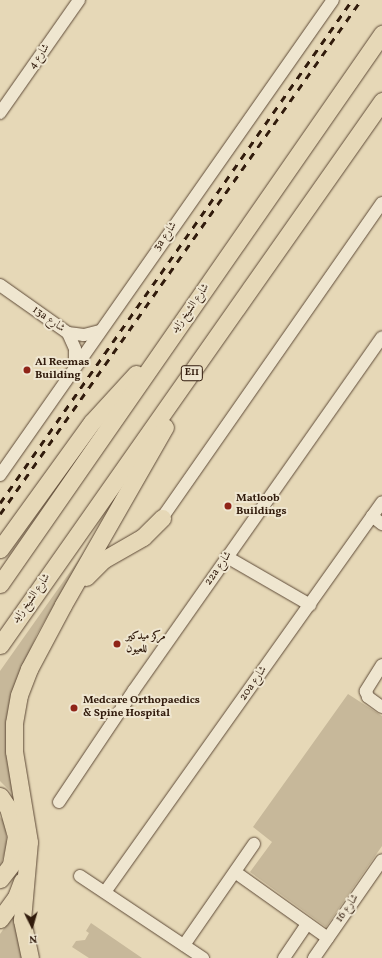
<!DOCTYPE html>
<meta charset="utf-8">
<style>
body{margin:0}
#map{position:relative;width:382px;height:958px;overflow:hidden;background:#e6d8b7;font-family:Vollkorn,Amiri,serif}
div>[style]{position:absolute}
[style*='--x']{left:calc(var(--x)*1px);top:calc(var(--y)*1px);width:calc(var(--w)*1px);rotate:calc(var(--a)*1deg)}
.green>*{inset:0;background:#c7b89a}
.roads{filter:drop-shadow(0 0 1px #5e4a37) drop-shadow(0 0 1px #5e4a37)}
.minor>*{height:12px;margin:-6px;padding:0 6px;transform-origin:6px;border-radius:6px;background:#efe6d0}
.highway>*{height:17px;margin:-8.5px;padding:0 8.5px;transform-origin:8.5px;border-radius:8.5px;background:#e6d8b7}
.rail>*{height:2.5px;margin-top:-1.25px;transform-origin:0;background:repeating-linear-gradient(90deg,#311b0c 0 7px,transparent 0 14px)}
.dots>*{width:11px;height:11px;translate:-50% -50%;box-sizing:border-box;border:2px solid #efe6d0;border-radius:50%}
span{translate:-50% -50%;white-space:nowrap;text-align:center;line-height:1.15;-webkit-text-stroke:4px #efe6d0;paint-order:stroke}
.shield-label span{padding:1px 3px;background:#efe6d0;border:1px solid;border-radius:3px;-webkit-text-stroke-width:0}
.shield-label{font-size:10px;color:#311b0c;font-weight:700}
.street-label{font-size:11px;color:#311b0c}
.poi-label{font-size:11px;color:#311b0c;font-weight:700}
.left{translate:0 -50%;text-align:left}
.north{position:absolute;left:12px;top:906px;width:40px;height:40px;-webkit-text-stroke:3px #efe6d0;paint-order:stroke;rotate:175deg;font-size:11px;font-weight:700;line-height:16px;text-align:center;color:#311b0c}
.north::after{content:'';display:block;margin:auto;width:14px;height:18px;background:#311b0c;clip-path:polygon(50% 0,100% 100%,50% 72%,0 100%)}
</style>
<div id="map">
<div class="green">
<i style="clip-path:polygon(87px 548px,37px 634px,18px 679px,21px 810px,11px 792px,0 781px,0 671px)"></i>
<i style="clip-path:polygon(348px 694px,382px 716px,382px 846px,326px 927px,250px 872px,272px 842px,253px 827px)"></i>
<i style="clip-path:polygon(0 817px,5px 822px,7px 844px,0 868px)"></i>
<i style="clip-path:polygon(19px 907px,27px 958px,0 958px,0 934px)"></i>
<i style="clip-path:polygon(91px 923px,107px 934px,142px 958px,89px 958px,72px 947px,76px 941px,85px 940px,89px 933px,86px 931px)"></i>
</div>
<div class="roads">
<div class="minor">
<i style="--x:0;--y:113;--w:138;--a:-55"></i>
<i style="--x:0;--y:285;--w:83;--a:35.2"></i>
<i style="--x:68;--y:333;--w:17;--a:66"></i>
<i style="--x:75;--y:349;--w:18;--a:90"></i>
<i style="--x:68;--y:333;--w:16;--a:7"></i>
<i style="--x:84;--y:335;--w:16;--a:-14"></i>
<i style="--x:0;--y:475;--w:580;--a:-54.97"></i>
<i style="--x:372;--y:516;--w:13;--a:39"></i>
<i style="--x:162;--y:518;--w:384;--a:-55.1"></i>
<i style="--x:227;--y:557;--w:96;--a:30"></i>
<i style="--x:382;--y:665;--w:31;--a:122"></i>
<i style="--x:366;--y:691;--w:6;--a:72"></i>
<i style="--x:368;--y:697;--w:17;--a:36"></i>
<i style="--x:59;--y:802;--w:135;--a:-56.2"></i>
<i style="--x:134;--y:690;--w:431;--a:-54.9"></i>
<i style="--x:235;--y:872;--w:114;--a:35.4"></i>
<i style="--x:80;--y:876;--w:148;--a:33.7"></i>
<i style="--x:105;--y:892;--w:478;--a:-54.6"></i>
<i style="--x:184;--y:945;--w:123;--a:-55.3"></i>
<i style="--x:284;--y:958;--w:41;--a:-55.9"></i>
<i style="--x:314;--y:958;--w:119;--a:-55.2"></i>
</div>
<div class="highway">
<i style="--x:0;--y:549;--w:157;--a:-54.1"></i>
<i style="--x:92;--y:422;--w:65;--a:-47.5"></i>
<i style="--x:86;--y:577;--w:24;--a:-45"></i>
<i style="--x:103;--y:560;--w:46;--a:-29.9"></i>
<i style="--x:143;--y:537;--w:27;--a:-45"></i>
<i style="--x:0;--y:584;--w:670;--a:-55.22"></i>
<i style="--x:0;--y:645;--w:665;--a:-54.92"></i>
<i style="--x:0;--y:796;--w:14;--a:56"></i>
<i style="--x:8;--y:808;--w:29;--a:74"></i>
<i style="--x:16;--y:836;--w:29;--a:100"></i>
<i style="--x:11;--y:865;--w:18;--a:128"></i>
<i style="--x:0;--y:919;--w:27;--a:-54"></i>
<i style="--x:16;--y:897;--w:17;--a:-69"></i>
<i style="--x:30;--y:958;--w:39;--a:-102"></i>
<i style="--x:22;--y:920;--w:78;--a:-84.9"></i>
<i style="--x:29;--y:842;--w:92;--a:-99.4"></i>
<i style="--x:14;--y:751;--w:28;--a:-90"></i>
<i style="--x:14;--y:723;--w:28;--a:-80"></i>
<i style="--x:19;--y:695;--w:28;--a:-69"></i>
<i style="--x:29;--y:669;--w:72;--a:-62"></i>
<i style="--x:63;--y:605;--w:205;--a:-60.2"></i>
</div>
</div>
<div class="rail">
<i style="--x:0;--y:503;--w:614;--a:-55.02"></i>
<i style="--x:0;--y:514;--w:628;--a:-54.92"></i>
</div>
<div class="dots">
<i style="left:27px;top:370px;background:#8f2418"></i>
<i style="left:228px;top:506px;background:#8f2418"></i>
<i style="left:117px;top:644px;background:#8f2418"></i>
<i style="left:74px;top:708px;background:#8f2418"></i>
</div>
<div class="shield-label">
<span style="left:192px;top:373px">E11</span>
</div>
<div class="street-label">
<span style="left:40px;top:57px;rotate:-55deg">شارع 4</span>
<span style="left:166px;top:237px;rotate:-55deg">3a شارع</span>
<span style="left:191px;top:309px;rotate:-55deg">شارع الشيخ زايد</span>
<span style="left:48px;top:320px;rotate:35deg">13a شارع</span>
<span style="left:219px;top:569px;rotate:-55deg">22a شارع</span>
<span style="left:32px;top:599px;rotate:-55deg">شارع الشيخ زايد</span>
<span style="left:254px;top:684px;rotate:-55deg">20a شارع</span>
<span style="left:348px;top:909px;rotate:-55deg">شارع 16</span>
</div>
<div class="poi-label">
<span class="left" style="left:35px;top:370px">Al Reemas<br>Building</span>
<span class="left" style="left:236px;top:506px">Matloob<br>Buildings</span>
<span class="left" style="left:126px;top:644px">مركز ميدكير<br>للعيون</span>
<span class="left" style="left:83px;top:708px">Medcare Orthopaedics<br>&amp; Spine Hospital</span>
</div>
<div class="north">N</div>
</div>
